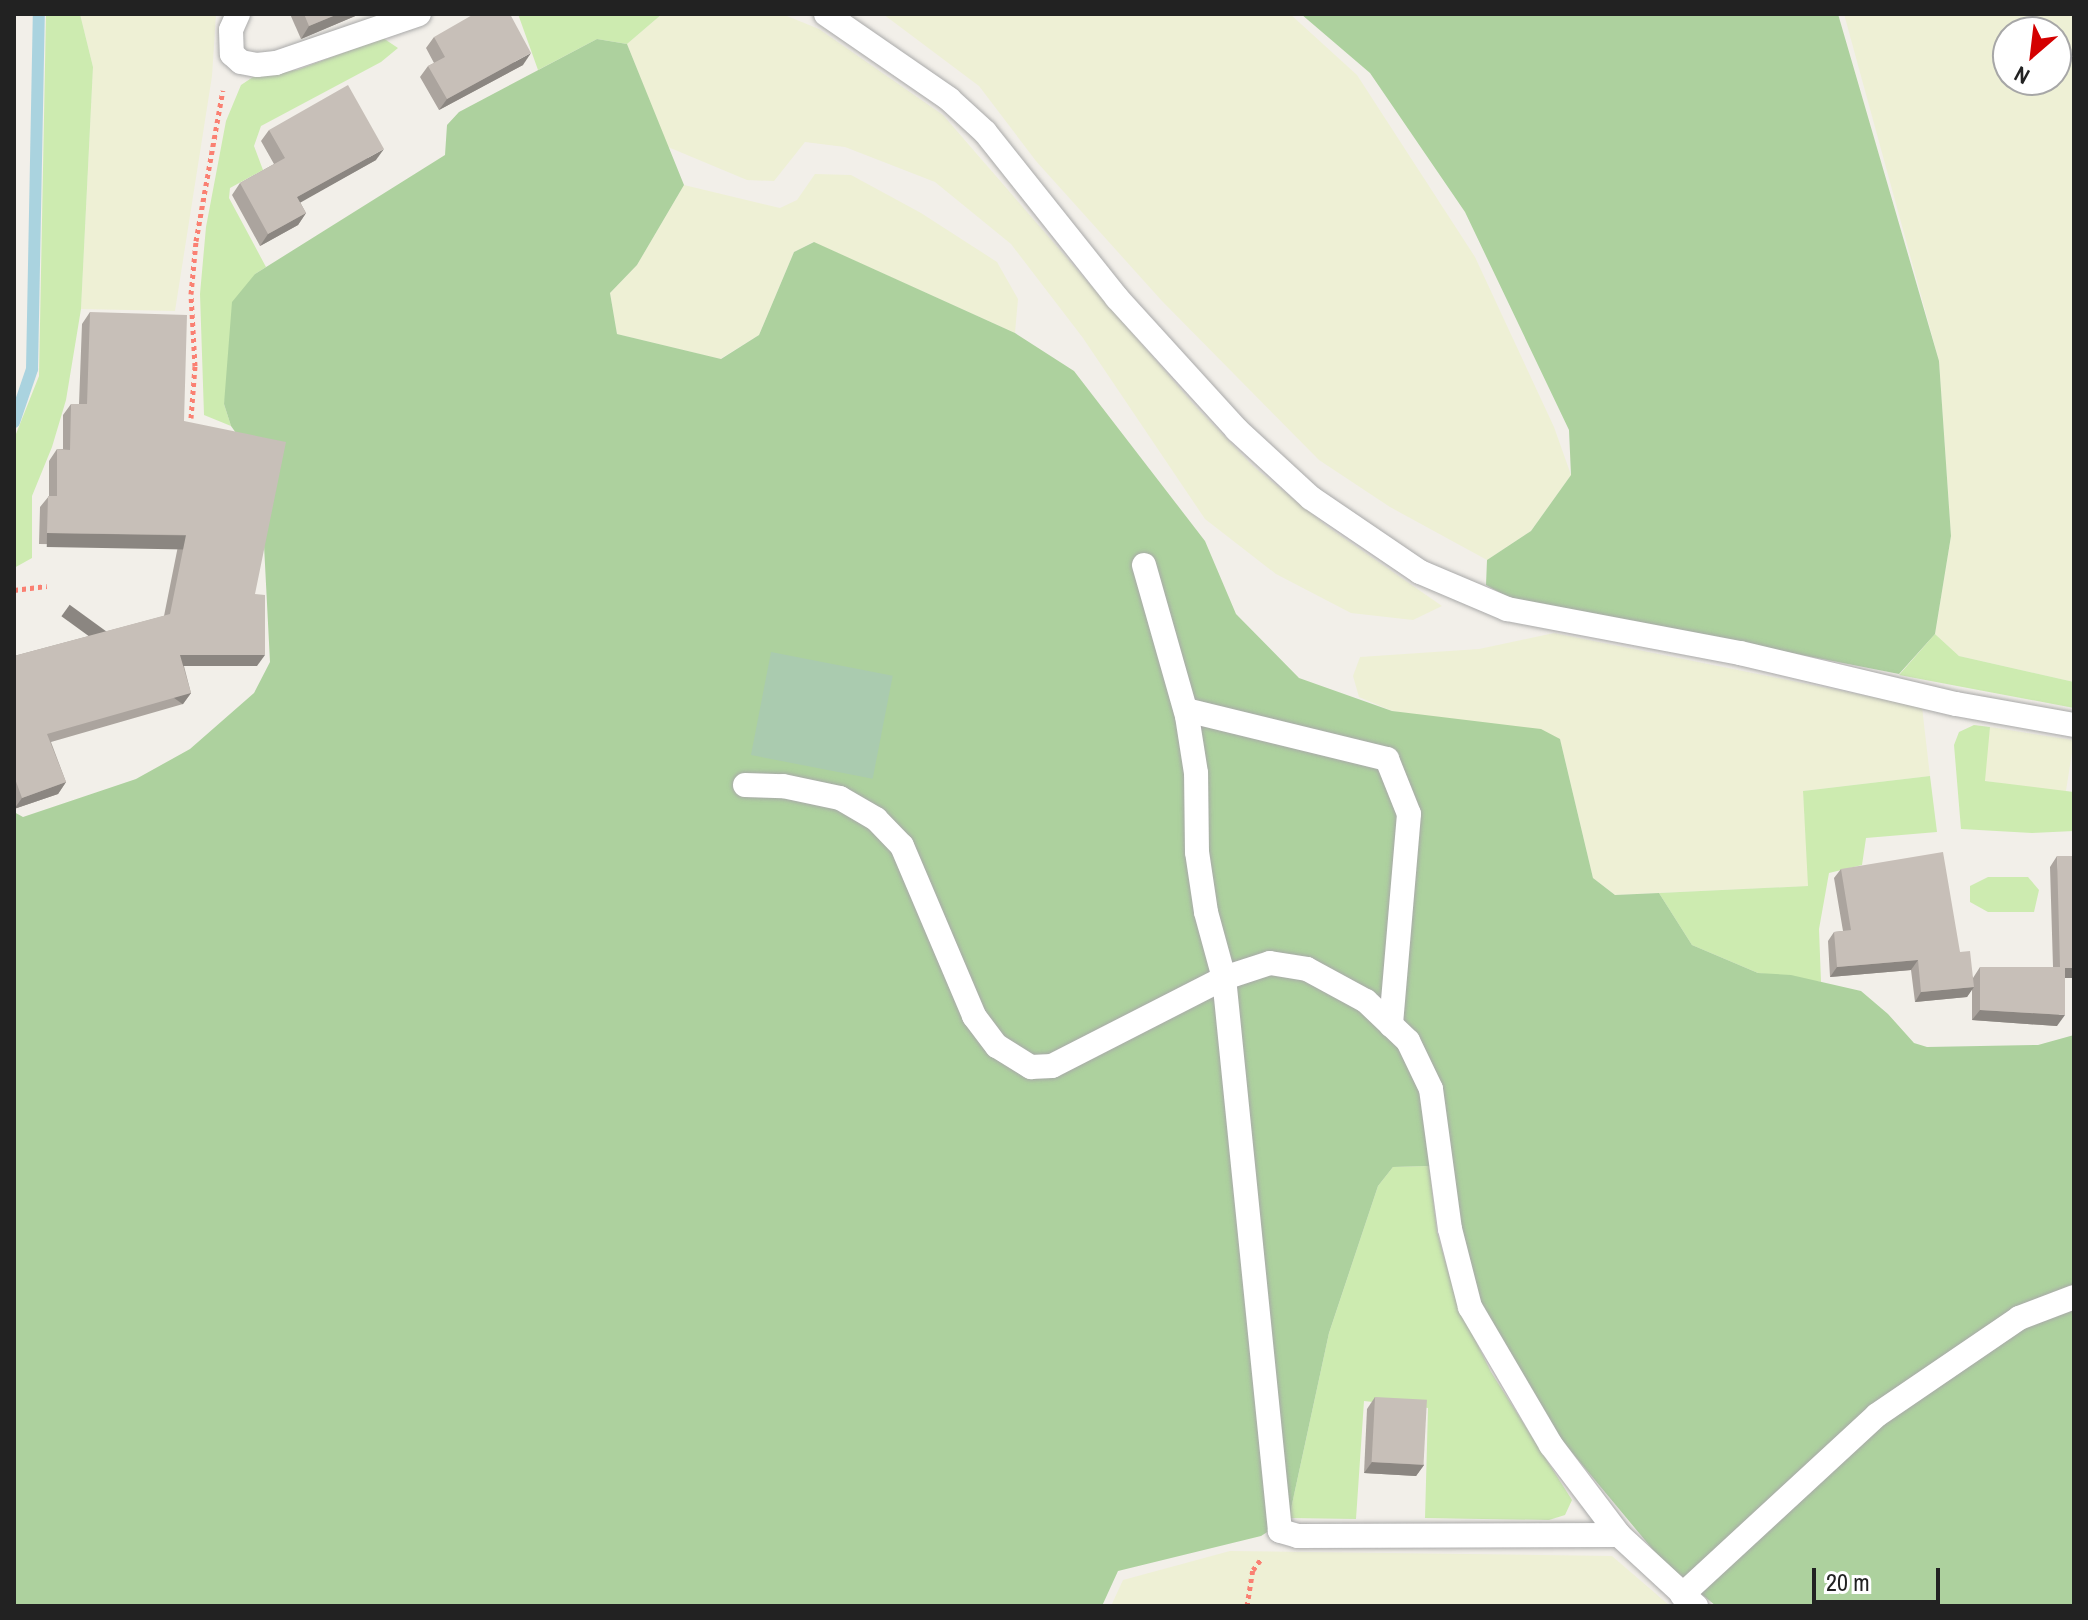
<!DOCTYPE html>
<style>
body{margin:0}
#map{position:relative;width:2088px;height:1620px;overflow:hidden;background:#f2efe9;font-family:"Archivo Narrow",sans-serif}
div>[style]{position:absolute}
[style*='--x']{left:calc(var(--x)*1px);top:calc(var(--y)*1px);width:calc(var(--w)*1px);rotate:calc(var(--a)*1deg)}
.farmland>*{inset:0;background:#eef0d5;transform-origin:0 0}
.grass>*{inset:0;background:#cdebb0}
.forest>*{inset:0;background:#add19e}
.cemetery>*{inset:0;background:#aacbaf;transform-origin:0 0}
.stream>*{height:12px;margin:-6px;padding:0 6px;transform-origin:6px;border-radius:6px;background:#aad3df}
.path>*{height:5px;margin-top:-2.5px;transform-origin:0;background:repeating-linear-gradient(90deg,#fa8072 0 4px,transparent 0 8px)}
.roads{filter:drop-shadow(0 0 2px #a9a9a9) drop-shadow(0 0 2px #a9a9a9)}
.lane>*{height:24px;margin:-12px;padding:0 12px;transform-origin:12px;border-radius:12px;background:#fff}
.wall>*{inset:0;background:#aba49e}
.shaded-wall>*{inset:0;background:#8b8681;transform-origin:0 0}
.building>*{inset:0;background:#c7bfb8;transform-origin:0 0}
span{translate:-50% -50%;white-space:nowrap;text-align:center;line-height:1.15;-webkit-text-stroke:7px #fff;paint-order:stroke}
.frame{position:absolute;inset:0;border:16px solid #222;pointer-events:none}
.north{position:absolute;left:1992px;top:16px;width:80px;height:80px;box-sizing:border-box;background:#fff;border:2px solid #a7a7a7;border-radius:50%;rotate:208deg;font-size:22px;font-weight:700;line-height:32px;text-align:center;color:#222}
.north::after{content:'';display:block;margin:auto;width:28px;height:36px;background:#d40000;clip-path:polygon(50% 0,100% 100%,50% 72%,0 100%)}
.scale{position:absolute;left:1812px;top:1568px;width:128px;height:36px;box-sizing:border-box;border:4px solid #222;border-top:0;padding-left:10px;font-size:24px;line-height:28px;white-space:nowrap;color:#222;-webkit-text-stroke:6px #fff;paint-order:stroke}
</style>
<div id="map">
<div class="farmland">
<i style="clip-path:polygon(80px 14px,216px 14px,212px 76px,175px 311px,81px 309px,93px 67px)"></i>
<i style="clip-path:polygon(662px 14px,782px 14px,819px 29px,943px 115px,1197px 408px,1254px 467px,1328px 527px,1442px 606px,1413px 620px,1351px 613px,1276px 574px,1205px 519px,1083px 338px,1011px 244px,935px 182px,845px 147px,805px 142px,774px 181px,747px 180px,668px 147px,627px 44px)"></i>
<i style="clip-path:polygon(883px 14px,1290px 14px,1357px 75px,1475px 257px,1554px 427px,1571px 475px,1531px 531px,1487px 560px,1390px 507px,1319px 460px,1162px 301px,1036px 161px,979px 86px)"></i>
<i style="clip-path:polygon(evenodd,1844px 14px,2074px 14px,2074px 682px,1959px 656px,1935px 634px,1951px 536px,1939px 361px,1844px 14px,2008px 32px,2056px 32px,2056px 80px,2008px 80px,2008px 32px)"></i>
<i style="clip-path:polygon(815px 174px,851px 175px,921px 213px,997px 262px,1018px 299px,1015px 333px,813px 242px,794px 252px,759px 335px,720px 359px,617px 334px,610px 293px,637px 265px,684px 185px,780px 208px,797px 200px)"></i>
<i style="clip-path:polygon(1554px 633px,1922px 707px,1930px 776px,1803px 791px,1809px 886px,1615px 895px,1593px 878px,1560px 739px,1392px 711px,1359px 697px,1353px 676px,1360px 657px,1479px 649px)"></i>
<i style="left:1990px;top:727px;width:85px;height:54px;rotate:9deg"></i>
<i style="clip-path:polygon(1230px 1551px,1612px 1556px,1670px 1606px,1111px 1606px,1123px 1580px)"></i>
</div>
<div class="grass">
<i style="clip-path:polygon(46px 14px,80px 14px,93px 67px,81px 309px,66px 400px,52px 447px,32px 496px,32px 558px,14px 568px,14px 439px,39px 376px)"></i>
<i style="clip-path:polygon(518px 14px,662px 14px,627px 44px,597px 39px,538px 70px)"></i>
<i style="clip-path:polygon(383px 38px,398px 48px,381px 62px,261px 126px,254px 146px,263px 170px,230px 188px,229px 198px,266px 267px,255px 274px,224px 404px,231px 426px,204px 415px,200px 294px,206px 227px,226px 121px,241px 85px,259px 73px,297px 70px)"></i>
<i style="clip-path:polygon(1935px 634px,1959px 656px,2074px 682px,2074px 708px,1899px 675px)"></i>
<i style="clip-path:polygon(1974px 725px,1990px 727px,1985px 781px,2074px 792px,2074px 831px,2032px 833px,1961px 829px,1954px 745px,1959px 732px)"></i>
<i style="clip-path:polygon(1930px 776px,1937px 832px,1866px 838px,1862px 865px,1829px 873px,1819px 929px,1821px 982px,1758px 973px,1692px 945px,1659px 893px,1808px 886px,1803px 791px)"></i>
<i style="clip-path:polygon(1988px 877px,2028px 877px,2039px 890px,2034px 912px,1988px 912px,1970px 902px,1970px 886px)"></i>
<i style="clip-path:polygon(1429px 1166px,1437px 1232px,1457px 1303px,1491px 1372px,1572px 1500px,1565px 1515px,1549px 1520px,1425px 1518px,1428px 1408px,1364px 1401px,1356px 1519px,1289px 1518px,1329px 1333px,1378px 1186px,1393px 1167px)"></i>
</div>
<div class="forest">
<i style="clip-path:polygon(1301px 14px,1838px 14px,1939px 361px,1951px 536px,1935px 634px,1899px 674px,1588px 613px,1523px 605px,1486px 585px,1487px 560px,1531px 531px,1571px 475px,1569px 430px,1465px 212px,1370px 73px)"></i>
<i style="clip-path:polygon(597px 39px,627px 44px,684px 185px,637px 265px,610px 293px,617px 334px,721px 359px,759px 335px,794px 252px,814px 242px,1015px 333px,1074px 371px,1205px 541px,1236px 614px,1299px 678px,1392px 711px,1541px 729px,1560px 739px,1593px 878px,1615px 895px,1659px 893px,1692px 945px,1758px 973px,1791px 975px,1861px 991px,1888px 1014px,1914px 1043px,1927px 1047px,2038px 1045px,2074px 1035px,2074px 1606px,1716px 1606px,1664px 1563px,1550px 1426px,1481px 1309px,1461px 1229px,1454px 1179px,1428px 1166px,1393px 1167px,1378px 1186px,1329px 1333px,1289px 1518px,1261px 1536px,1118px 1571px,1102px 1606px,14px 1606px,14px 812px,23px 817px,136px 779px,190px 749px,254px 693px,270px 662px,260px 467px,231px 426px,224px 404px,232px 302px,255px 274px,445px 155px,447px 125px,459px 112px)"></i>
</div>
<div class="cemetery">
<i style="left:771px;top:652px;width:124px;height:105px;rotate:11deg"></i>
</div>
<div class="stream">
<i style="--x:14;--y:422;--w:56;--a:-71.2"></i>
<i style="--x:32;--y:369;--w:355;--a:-88.9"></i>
</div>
<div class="path">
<i style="--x:191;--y:418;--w:52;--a:-85.6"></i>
<i style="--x:195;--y:366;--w:72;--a:-93.2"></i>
<i style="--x:191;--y:294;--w:53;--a:-84.6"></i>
<i style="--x:196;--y:241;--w:153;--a:-79.9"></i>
<i style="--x:14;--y:590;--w:33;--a:-7"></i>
<i style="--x:1247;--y:1606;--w:36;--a:-81"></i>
<i style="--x:1253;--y:1570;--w:14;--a:-54"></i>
</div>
<div class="roads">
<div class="lane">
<i style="--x:238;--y:14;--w:17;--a:114"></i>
<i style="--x:231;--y:30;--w:24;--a:88"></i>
<i style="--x:232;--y:54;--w:12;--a:42"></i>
<i style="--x:241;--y:62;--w:16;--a:11"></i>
<i style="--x:257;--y:65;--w:19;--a:-6"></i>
<i style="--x:276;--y:63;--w:151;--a:-18.9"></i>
<i style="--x:826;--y:14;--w:150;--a:34.6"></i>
<i style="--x:949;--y:99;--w:49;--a:42.5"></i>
<i style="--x:985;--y:132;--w:212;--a:51.5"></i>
<i style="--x:1117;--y:298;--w:178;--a:47.7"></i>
<i style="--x:1237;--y:430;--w:100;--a:42.6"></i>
<i style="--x:1311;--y:498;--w:132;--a:34.2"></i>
<i style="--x:1420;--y:572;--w:95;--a:23"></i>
<i style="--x:1507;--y:609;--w:237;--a:10.7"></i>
<i style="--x:1740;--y:653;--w:222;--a:13.3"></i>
<i style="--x:1956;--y:704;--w:120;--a:10.1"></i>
<i style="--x:1186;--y:710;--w:207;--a:13.7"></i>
<i style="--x:1387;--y:759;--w:59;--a:68.2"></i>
<i style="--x:1409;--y:814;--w:212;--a:94.9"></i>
<i style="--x:745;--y:785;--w:38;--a:2"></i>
<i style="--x:783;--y:786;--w:58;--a:11.9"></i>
<i style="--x:840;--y:798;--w:42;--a:30.3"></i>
<i style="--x:876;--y:819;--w:37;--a:46"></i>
<i style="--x:902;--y:846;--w:185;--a:67"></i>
<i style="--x:974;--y:1016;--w:38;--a:53"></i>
<i style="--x:997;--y:1046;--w:40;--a:32"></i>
<i style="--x:1031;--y:1067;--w:21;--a:-3"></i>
<i style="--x:1052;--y:1066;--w:193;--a:-27.1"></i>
<i style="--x:1224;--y:978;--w:68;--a:-105.3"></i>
<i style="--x:1206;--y:912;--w:61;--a:-98.5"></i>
<i style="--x:1197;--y:852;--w:79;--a:-90.7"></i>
<i style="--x:1196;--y:773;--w:58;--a:-99"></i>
<i style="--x:1187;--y:716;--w:157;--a:-105.9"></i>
<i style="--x:1619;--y:1535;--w:321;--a:179.8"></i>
<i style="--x:1298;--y:1536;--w:19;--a:-164"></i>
<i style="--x:1280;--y:1531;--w:556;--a:-95.78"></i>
<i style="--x:1224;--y:978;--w:48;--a:-18.1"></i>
<i style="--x:1270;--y:963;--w:37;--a:9"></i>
<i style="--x:1307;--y:969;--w:67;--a:28.5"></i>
<i style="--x:1366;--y:1001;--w:58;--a:43.6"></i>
<i style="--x:1408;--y:1041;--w:53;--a:64.4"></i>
<i style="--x:1431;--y:1089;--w:141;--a:82.3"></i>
<i style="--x:1450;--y:1229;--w:81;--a:75.6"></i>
<i style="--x:1470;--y:1307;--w:160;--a:59.6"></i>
<i style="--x:1551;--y:1445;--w:113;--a:52.9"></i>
<i style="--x:1619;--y:1535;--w:105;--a:42.7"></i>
<i style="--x:1682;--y:1595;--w:265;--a:-42.7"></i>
<i style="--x:1877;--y:1415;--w:172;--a:-34.3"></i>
<i style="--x:2019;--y:1318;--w:59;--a:-20.9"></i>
</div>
</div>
<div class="wall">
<i style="clip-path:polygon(290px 14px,360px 14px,301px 39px)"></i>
<i style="clip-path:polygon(434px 37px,523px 65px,439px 110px,420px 77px,428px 66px,434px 63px,426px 48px)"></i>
<i style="clip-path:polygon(269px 130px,376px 160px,300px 202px,306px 213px,298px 225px,260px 246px,232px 195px,240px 183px,274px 164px,261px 141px)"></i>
<i style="clip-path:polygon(90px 312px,184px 421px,255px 594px,257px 666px,184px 666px,191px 693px,183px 704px,51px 742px,66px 782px,58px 794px,14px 809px,14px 656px,164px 616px,178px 546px,39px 544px,40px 507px,49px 496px,49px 461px,57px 449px,63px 449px,63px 415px,71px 404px,79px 404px,82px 324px)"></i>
<i style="clip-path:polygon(2057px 856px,2065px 978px,2057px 1026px,1972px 1020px,1972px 989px,1967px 997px,1915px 1002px,1911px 970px,1830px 977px,1828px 941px,1834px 932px,1843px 931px,1834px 878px,1841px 869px,1960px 952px,1973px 978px,1980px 967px,2053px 967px,2050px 867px)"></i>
<i style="clip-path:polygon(1375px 1397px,1424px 1465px,1416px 1476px,1364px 1473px,1367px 1409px)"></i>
</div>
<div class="shaded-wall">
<i style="clip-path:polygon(338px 14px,360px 14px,301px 39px,309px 26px)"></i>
<i style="clip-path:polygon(531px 53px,523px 65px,439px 110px,447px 99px)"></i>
<i style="clip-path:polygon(384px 149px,376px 160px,289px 209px,297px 197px)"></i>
<i style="clip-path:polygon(306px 213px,298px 225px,260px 246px,268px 234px)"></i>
<i style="left:47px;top:533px;width:139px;height:14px;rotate:1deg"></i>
<i style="clip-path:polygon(180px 655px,265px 655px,257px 666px,172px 666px)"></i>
<i style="left:191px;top:693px;width:14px;height:150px;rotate:126deg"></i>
<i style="clip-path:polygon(66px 782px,58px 794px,14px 809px,22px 798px)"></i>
<i style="clip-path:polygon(1918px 960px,1911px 970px,1830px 977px,1837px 967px)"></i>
<i style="clip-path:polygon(2065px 968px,2074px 968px,2074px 978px,2058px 978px)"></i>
<i style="clip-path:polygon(1974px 987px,1967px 997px,1915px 1002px,1921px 992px)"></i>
<i style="clip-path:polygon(1980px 1010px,2065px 1015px,2057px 1026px,1972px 1020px)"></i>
<i style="clip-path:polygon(1372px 1462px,1424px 1465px,1416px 1476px,1364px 1473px)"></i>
</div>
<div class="building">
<i style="clip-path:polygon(304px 14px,338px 14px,309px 26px)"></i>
<i style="clip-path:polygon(474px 14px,510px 14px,531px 53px,447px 99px,428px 66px,445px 57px,434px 37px)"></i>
<i style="clip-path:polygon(348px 85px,384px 149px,297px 197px,306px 213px,268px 234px,240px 183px,285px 158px,269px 130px)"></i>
<i style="clip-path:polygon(90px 312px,187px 315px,184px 421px,286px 442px,255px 594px,265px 595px,265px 655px,180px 655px,191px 693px,47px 734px,66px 782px,22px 798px,14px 776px,14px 656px,170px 614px,186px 535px,47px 533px,48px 496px,57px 496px,57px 449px,70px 450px,71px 404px,87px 404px)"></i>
<i style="clip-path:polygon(1943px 852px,1960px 952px,1970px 951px,1974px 987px,1921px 992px,1918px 960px,1837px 967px,1834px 932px,1851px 930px,1841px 869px)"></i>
<i style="clip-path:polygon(2057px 856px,2074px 856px,2074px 968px,2065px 968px,2065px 1015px,1980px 1010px,1980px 967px,2060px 967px)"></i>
<i style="left:1375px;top:1397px;width:52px;height:65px;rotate:3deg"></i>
</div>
<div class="frame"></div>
<div class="north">N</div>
<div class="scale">20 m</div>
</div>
